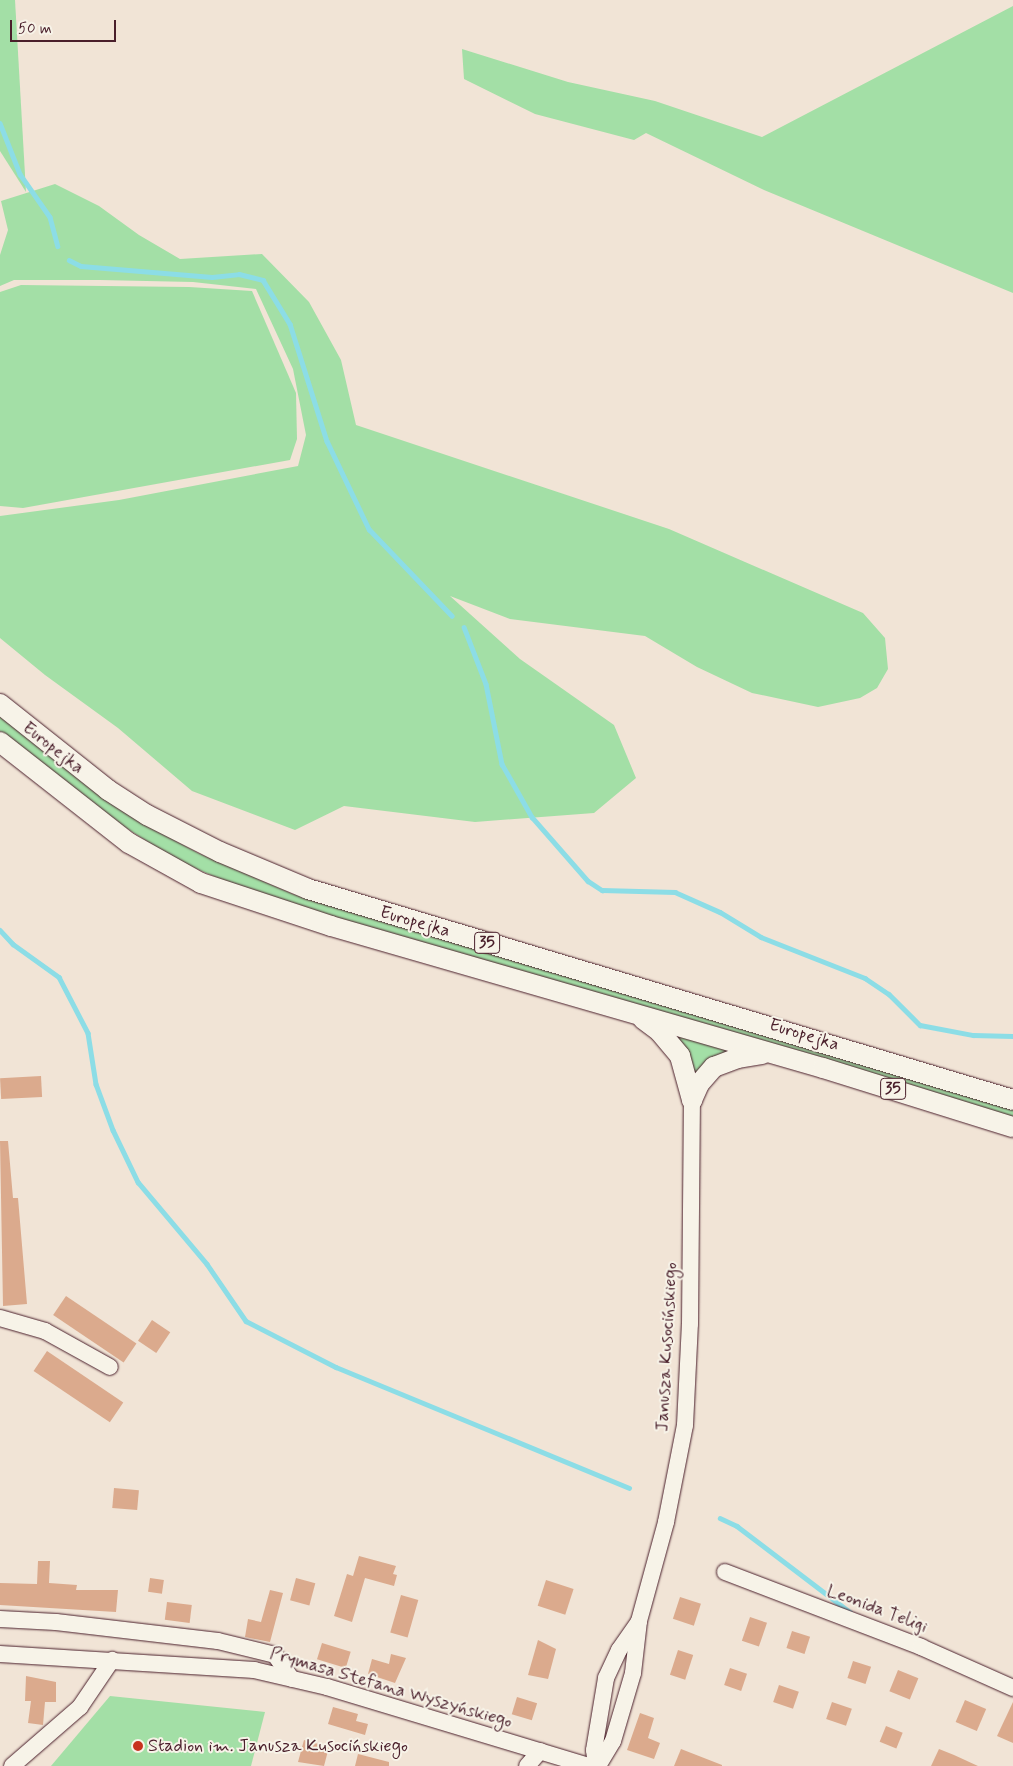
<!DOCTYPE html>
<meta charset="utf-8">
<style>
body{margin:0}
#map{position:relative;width:1013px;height:1766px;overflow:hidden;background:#f1e4d6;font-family:Mynerve,sans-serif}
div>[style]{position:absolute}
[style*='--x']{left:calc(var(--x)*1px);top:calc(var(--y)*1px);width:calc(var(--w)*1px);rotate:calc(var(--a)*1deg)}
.green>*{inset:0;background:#a3dfa6}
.stream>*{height:4.5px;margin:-2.25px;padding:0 2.25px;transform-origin:2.25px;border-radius:2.25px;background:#8cdde6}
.building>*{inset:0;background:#dbaa8d;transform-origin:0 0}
.roads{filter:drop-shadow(0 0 1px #4a1f2b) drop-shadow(0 0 1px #4a1f2b)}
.minor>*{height:16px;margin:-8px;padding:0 8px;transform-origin:8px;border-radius:8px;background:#f7f3e8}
.major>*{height:20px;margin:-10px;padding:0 10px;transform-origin:10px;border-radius:10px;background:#f7f3e8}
.dots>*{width:14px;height:14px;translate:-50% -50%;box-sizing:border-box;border:2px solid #f7f3e8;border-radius:50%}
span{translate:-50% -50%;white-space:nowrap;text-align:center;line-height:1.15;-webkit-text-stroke:4px #f7f3e8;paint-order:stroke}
.shield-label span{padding:1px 4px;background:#f7f3e8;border:1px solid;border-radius:4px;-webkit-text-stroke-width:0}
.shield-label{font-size:16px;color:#4a1f2b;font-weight:700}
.street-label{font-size:18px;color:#4a1f2b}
.poi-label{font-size:18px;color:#4a1f2b}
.left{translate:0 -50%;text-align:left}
.scale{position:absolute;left:10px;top:20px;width:106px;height:22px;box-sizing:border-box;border:2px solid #4a1f2b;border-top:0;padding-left:6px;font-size:15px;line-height:18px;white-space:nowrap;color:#4a1f2b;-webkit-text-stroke:4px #f7f3e8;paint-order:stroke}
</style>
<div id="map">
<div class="green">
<i style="clip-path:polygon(0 0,15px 0,26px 192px,0 151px)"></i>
<i style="clip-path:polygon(1013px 6px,1013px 293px,764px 190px,646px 133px,634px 140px,535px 114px,464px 79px,462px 49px,568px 82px,655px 101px,762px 137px)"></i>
<i style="clip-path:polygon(55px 184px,99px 206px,139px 235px,180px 259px,262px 254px,309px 302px,341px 360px,356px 425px,669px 529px,863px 613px,885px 638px,888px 669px,877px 688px,860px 698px,818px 707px,752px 693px,697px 667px,645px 636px,510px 619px,450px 596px,520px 659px,614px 725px,636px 778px,594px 813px,475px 822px,344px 806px,295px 830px,192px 791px,118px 728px,45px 675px,0 638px,0 516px,119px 500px,298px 466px,306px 435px,293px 369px,256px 289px,193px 282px,100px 280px,14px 280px,0 286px,0 255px,8px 230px,1px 201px)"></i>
<i style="clip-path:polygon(21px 285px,189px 287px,252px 291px,296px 393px,297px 439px,290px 460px,23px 508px,0 506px,0 292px)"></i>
<i style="clip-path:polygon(0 716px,67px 770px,140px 821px,198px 853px,293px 894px,1013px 1109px,1013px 1118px,346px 921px,232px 884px,176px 860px,106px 815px,0 731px)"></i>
<i style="clip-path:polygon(676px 1035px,730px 1051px,695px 1076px)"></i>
<i style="clip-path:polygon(110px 1696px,265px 1712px,251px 1766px,51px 1766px)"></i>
</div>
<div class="stream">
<i style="--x:0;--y:123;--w:55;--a:68.6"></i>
<i style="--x:20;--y:174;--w:52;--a:55.1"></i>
<i style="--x:50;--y:217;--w:30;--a:75"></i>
<i style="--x:69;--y:260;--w:13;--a:27"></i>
<i style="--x:81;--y:266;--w:131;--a:4.8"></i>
<i style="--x:212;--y:277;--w:27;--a:-6"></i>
<i style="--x:239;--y:274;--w:25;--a:14"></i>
<i style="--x:263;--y:280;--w:52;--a:58.5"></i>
<i style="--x:290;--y:324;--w:123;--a:72.5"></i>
<i style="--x:327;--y:441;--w:98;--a:64.5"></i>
<i style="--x:369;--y:529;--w:120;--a:46.3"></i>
<i style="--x:464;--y:627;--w:61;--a:68.9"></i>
<i style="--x:486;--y:684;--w:82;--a:78.7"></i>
<i style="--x:502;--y:764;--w:61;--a:60.5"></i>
<i style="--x:532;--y:817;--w:85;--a:48.8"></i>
<i style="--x:588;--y:881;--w:17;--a:33"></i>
<i style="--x:602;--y:890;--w:73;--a:1.6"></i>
<i style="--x:675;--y:892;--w:49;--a:24"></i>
<i style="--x:720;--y:912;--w:48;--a:31.4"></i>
<i style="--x:761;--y:937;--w:112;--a:21.5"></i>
<i style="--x:865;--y:978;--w:29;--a:34"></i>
<i style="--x:889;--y:994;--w:44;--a:45"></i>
<i style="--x:920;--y:1025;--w:54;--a:10.7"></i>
<i style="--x:973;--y:1035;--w:40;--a:1.4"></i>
<i style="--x:0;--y:930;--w:19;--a:47"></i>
<i style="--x:13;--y:944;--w:57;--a:35.7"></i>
<i style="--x:59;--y:977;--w:63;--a:62.6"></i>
<i style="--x:88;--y:1033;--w:52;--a:81.1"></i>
<i style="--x:96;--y:1084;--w:49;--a:69.7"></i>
<i style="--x:113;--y:1130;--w:58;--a:64.3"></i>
<i style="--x:138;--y:1182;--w:107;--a:49.9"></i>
<i style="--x:207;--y:1264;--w:69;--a:55.6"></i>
<i style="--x:246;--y:1321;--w:101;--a:27.1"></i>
<i style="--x:336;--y:1367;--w:317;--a:22.4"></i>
<i style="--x:720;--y:1518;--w:19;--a:25"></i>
<i style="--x:737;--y:1526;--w:142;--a:37.3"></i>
</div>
<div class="building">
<i style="left:41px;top:1076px;width:21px;height:41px;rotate:87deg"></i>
<i style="clip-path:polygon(0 1141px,8px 1141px,13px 1198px,18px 1198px,27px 1304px,3px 1306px)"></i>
<i style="left:66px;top:1296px;width:85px;height:23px;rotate:34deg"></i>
<i style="left:152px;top:1320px;width:22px;height:25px;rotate:34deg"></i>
<i style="left:47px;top:1351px;width:92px;height:24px;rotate:34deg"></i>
<i style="left:114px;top:1488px;width:25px;height:20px;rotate:5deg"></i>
<i style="clip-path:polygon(359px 1556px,396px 1566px,393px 1574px,397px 1575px,394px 1586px,365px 1578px,352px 1622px,334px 1616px,347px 1574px,353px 1576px)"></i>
<i style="clip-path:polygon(38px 1561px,50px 1561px,49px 1583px,77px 1585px,76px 1590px,118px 1590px,116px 1612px,0 1605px,0 1583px,37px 1584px)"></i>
<i style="left:150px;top:1578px;width:14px;height:14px;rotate:8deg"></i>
<i style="left:296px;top:1578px;width:20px;height:23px;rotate:15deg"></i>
<i style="left:546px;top:1580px;width:29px;height:27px;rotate:18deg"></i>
<i style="clip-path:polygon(270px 1590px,283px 1593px,270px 1642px,245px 1637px,248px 1619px,261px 1622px)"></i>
<i style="left:401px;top:1595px;width:18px;height:39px;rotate:16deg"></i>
<i style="left:680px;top:1597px;width:22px;height:23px;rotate:18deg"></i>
<i style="left:167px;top:1602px;width:25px;height:18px;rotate:7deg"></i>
<i style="left:750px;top:1617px;width:18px;height:25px;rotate:19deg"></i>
<i style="left:792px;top:1631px;width:19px;height:18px;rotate:18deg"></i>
<i style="clip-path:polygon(538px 1640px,556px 1649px,548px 1679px,528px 1675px)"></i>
<i style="left:322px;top:1643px;width:30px;height:17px;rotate:17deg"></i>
<i style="left:678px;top:1650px;width:16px;height:26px;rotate:18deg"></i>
<i style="clip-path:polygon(391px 1654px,406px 1658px,395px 1683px,368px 1674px,372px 1659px,389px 1664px)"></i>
<i style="left:853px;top:1661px;width:19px;height:18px;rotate:18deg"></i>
<i style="left:730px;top:1668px;width:18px;height:18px;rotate:19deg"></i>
<i style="left:898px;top:1670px;width:22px;height:23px;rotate:22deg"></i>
<i style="clip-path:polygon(26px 1676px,56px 1682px,56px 1702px,45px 1702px,43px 1725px,28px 1723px,31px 1701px,25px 1701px)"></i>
<i style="left:779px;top:1685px;width:21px;height:18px;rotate:19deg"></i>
<i style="left:517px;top:1697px;width:21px;height:18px;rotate:17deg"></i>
<i style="left:965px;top:1700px;width:23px;height:24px;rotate:23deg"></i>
<i style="left:832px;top:1702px;width:21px;height:18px;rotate:19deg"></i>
<i style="clip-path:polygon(1013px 1702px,1013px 1743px,997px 1736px)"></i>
<i style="clip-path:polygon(333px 1707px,358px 1714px,356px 1721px,368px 1724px,365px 1735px,328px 1724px)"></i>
<i style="clip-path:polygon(640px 1713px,654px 1718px,648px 1738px,660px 1743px,654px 1759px,627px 1750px)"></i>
<i style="left:886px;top:1726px;width:18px;height:17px;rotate:22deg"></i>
<i style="clip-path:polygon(304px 1740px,329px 1747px,324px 1766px,298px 1762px)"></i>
<i style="clip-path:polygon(681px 1749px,722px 1765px,722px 1766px,674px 1766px)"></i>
<i style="clip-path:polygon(939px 1749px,954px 1755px,978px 1766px,931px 1766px)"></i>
<i style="clip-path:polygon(358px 1754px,389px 1762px,389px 1766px,355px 1766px)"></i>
</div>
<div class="roads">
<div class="minor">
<i style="--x:0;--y:1318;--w:47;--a:16.1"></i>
<i style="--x:45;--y:1331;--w:74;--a:29"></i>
<i style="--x:725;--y:1572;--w:210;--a:20.9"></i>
<i style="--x:921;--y:1647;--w:101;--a:24"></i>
<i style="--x:0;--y:1619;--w:56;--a:3.1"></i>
<i style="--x:56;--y:1622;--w:163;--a:6.7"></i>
<i style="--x:218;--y:1641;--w:59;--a:13.8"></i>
<i style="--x:275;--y:1655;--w:29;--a:55"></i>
<i style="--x:0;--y:1654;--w:255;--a:3.6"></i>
<i style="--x:254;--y:1670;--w:75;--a:13.1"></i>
<i style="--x:327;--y:1687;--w:273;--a:16.8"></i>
<i style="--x:12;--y:1766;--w:90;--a:-40.9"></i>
<i style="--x:80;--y:1707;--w:57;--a:-55.8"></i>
<i style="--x:527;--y:1766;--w:20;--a:-49"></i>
<i style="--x:596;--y:1766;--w:16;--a:-97"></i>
<i style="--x:594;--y:1750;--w:73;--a:-80.5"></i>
<i style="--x:606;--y:1678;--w:31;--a:-65"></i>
<i style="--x:619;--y:1650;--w:35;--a:-55"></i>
<i style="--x:598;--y:1766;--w:29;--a:-59"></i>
<i style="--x:613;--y:1741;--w:71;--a:-73.6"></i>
<i style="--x:633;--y:1673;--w:52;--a:-83.4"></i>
<i style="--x:639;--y:1621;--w:103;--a:-74.7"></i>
<i style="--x:666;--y:1522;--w:99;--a:-78.9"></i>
<i style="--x:685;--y:1425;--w:101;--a:-87.2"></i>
<i style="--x:690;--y:1324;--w:224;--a:-89.5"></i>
</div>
<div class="major">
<i style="--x:0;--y:704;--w:138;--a:38.5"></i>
<i style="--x:108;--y:790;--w:46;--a:32.7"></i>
<i style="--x:147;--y:815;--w:82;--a:26.9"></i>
<i style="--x:220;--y:852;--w:95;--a:22.8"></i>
<i style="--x:308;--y:889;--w:736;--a:16.66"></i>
<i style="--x:0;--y:742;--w:164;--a:38.1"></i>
<i style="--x:129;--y:843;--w:82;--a:29.1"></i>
<i style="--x:201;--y:883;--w:137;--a:18.3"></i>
<i style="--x:331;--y:926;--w:512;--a:16.1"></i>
<i style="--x:823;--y:1068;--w:199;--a:17.3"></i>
<i style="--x:643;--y:1019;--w:21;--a:37"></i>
<i style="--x:660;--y:1032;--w:31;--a:50"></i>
<i style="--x:680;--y:1056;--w:46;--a:74.7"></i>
<i style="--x:692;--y:1100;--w:17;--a:-66"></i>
<i style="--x:699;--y:1084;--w:23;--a:-49"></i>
<i style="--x:714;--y:1067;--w:25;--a:-21"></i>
<i style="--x:737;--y:1058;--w:26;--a:-9"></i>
</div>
</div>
<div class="dots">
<i style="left:138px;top:1746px;background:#c8321e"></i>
</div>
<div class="shield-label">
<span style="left:487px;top:943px">35</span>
<span style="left:893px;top:1089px">35</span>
</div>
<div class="street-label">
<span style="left:53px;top:748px;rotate:38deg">Europejka</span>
<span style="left:415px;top:922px;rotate:16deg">Europejka</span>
<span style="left:804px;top:1035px;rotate:17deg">Europejka</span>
<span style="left:667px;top:1347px;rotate:-87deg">Janusza Kusocińskiego</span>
<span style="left:877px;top:1609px;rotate:21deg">Leonida Teligi</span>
<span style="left:391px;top:1688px;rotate:16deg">Prymasa Stefana Wyszyńskiego</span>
</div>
<div class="poi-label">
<span class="left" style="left:148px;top:1746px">Stadion im. Janusza Kusocińskiego</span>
</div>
<div class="scale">50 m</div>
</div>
